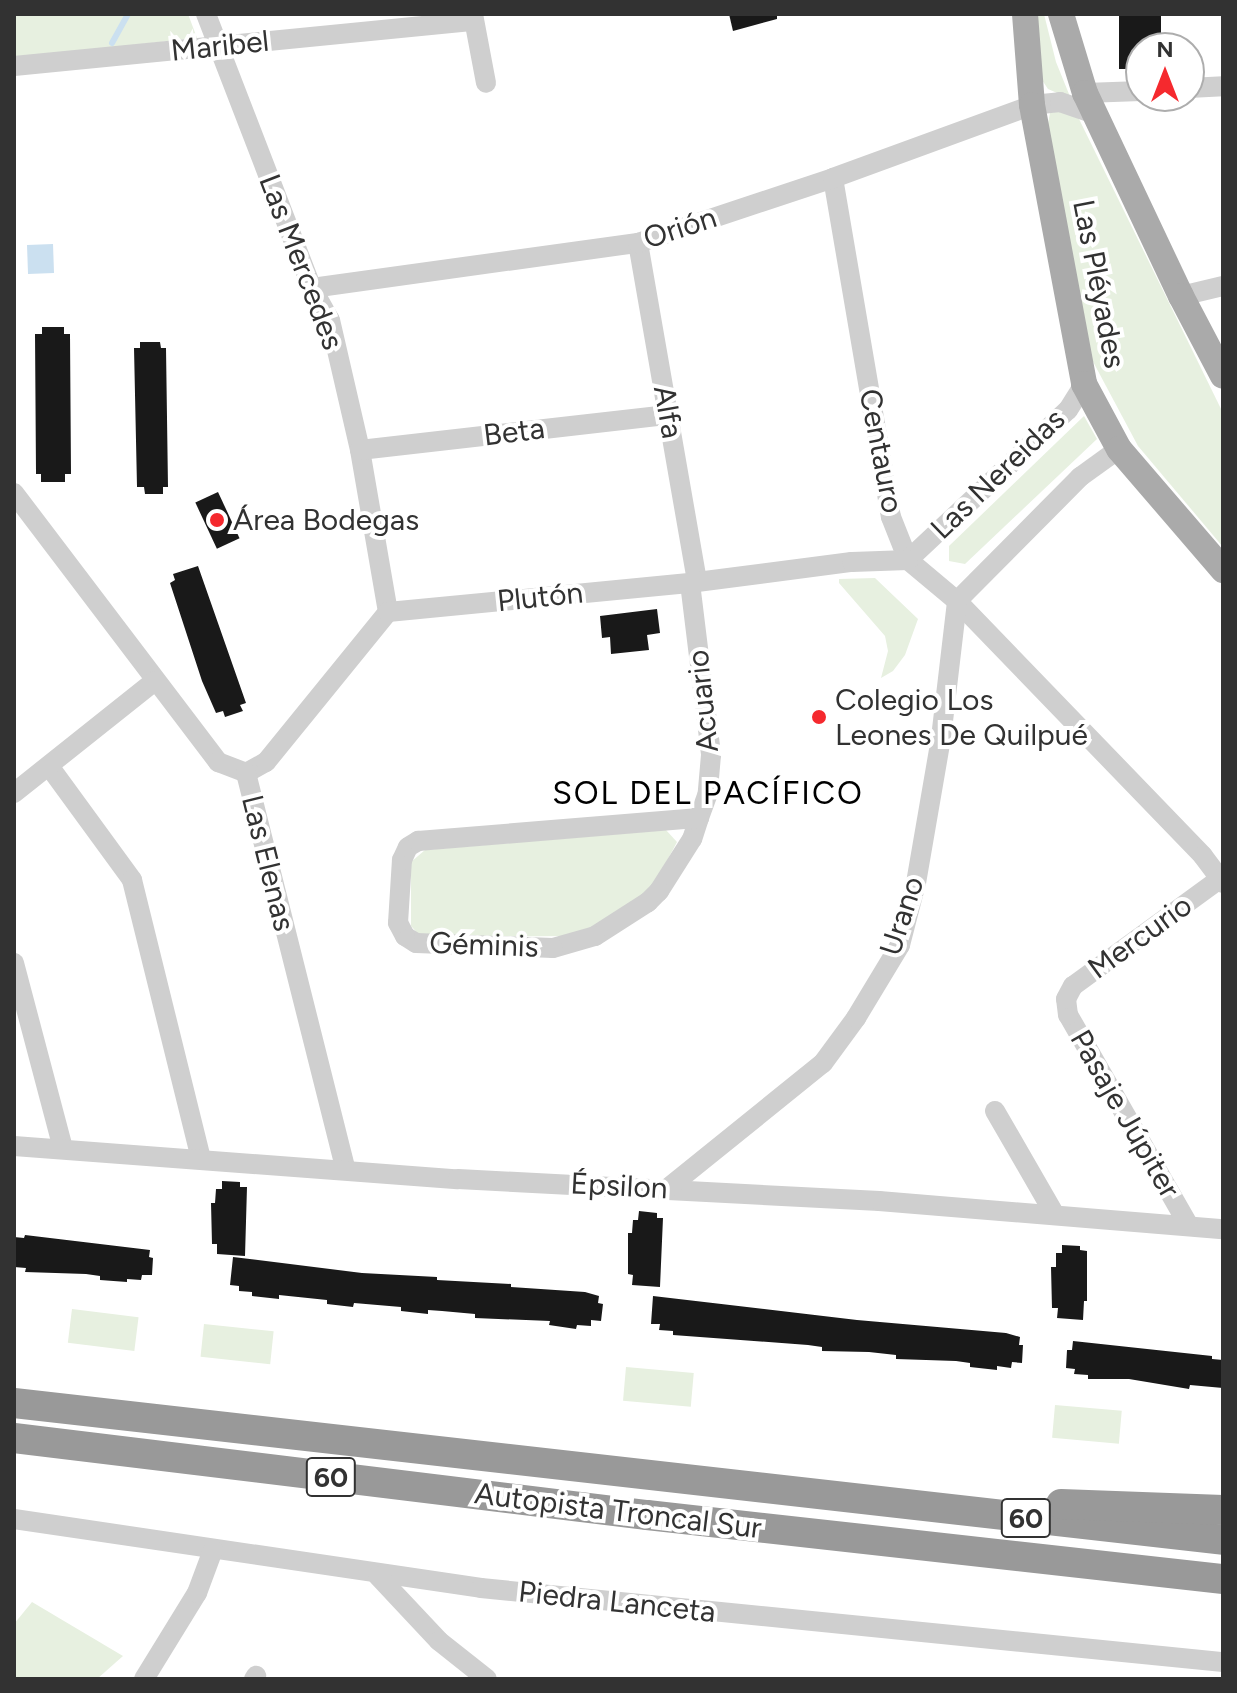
<!DOCTYPE html>
<meta charset="utf-8">
<style>
body{margin:0}
#map{position:relative;width:1237px;height:1693px;overflow:hidden;background:#fff;font-family:Figtree,sans-serif}
div>[style]{position:absolute}
[style*='--x']{left:calc(var(--x)*1px);top:calc(var(--y)*1px);width:calc(var(--w)*1px);rotate:calc(var(--a)*1deg)}
.green>*{inset:0;background:#e7f0e0;transform-origin:0 0}
.water>*{inset:0;background:#cbe0f0;transform-origin:0 0}
.stream>*{height:6px;margin:-3px;padding:0 3px;transform-origin:3px;border-radius:3px;background:#cbe0f0}
.building>*{inset:0;background:#191919;transform-origin:0 0}
.minor>*{height:20px;margin:-10px;padding:0 10px;transform-origin:10px;border-radius:10px;background:#cfcfcf}
.major>*{height:26px;margin:-13px;padding:0 13px;transform-origin:13px;border-radius:13px;background:#aaa}
.highway>*{height:30px;margin:-15px;padding:0 15px;transform-origin:15px;border-radius:15px;background:#999}
.dots>*{width:22px;height:22px;translate:-50% -50%;box-sizing:border-box;border:4px solid #fff;border-radius:50%}
span{translate:-50% -50%;white-space:nowrap;text-align:center;line-height:1.15;-webkit-text-stroke:8px #fff;paint-order:stroke}
.shield-label span{padding:2px 6px;background:#fff;border:2px solid;border-radius:6px;-webkit-text-stroke-width:0}
.shield-label{font-size:28px;color:#323232;font-weight:700}
.street-label{font-size:30px;color:#323232}
.poi-label{font-size:30px;color:#323232}
.left{translate:0 -50%;text-align:left}
.neighbourhood-label{font-size:32px;color:#000;letter-spacing:2px}
.frame{position:absolute;inset:0;border:16px solid #323232;pointer-events:none}
.north{position:absolute;left:1125px;top:32px;width:80px;height:80px;box-sizing:border-box;background:#fff;border:2px solid #adadad;border-radius:50%;rotate:0deg;font-size:22px;font-weight:700;line-height:32px;text-align:center;color:#323232}
.north::after{content:'';display:block;margin:auto;width:28px;height:36px;background:#f5292e;clip-path:polygon(50% 0,100% 100%,50% 72%,0 100%)}
</style>
<div id="map">
<div class="green">
<i style="clip-path:polygon(14px 14px,188px 14px,197px 38px,14px 58px)"></i>
<i style="clip-path:polygon(1037px 14px,1044px 14px,1056px 62px,1071px 99px,1048px 89px,1042px 80px)"></i>
<i style="clip-path:polygon(1064px 110px,1079px 119px,1223px 413px,1223px 547px,1138px 446px,1090px 356px,1048px 124px,1050px 113px)"></i>
<i style="clip-path:polygon(1084px 416px,1097px 439px,965px 564px,949px 561px,949px 546px)"></i>
<i style="clip-path:polygon(875px 578px,918px 619px,905px 655px,893px 671px,881px 678px,888px 651px,885px 636px,839px 583px,839px 579px)"></i>
<i style="clip-path:polygon(666px 830px,677px 842px,654px 885px,615px 916px,571px 936px,421px 937px,411px 926px,411px 862px,425px 850px)"></i>
<i style="left:72px;top:1309px;width:67px;height:34px;rotate:7deg"></i>
<i style="left:204px;top:1324px;width:70px;height:33px;rotate:6deg"></i>
<i style="left:626px;top:1367px;width:68px;height:34px;rotate:5deg"></i>
<i style="left:1055px;top:1405px;width:67px;height:33px;rotate:5deg"></i>
<i style="clip-path:polygon(32px 1602px,123px 1656px,97px 1679px,14px 1679px,14px 1624px)"></i>
</div>
<div class="water">
<i style="left:53px;top:244px;width:29px;height:26px;rotate:88deg"></i>
</div>
<div class="stream">
<i style="--x:112;--y:43;--w:33;--a:-61"></i>
</div>
<div class="building">
<i style="clip-path:polygon(729px 14px,777px 14px,777px 19px,733px 31px)"></i>
<i style="clip-path:polygon(1119px 14px,1161px 14px,1161px 48px,1141px 48px,1141px 69px,1119px 69px)"></i>
<i style="clip-path:polygon(42px 327px,64px 327px,64px 334px,70px 334px,71px 474px,65px 474px,65px 482px,41px 482px,41px 474px,36px 474px,35px 334px,42px 334px)"></i>
<i style="clip-path:polygon(140px 342px,160px 342px,161px 348px,166px 348px,168px 487px,163px 487px,163px 494px,145px 494px,144px 487px,137px 487px,134px 348px,140px 348px)"></i>
<i style="left:218px;top:492px;width:51px;height:25px;rotate:65deg"></i>
<i style="clip-path:polygon(198px 566px,246px 703px,240px 705px,243px 711px,225px 717px,223px 711px,216px 713px,202px 681px,170px 583px,175px 580px,173px 574px)"></i>
<i style="clip-path:polygon(657px 609px,660px 633px,647px 635px,649px 650px,611px 654px,610px 637px,602px 638px,600px 616px)"></i>
<i style="clip-path:polygon(222px 1181px,240px 1182px,240px 1187px,247px 1187px,245px 1256px,217px 1254px,217px 1244px,212px 1244px,211px 1203px,215px 1203px,216px 1189px,222px 1189px)"></i>
<i style="clip-path:polygon(639px 1211px,657px 1213px,657px 1218px,663px 1218px,660px 1287px,632px 1285px,633px 1275px,628px 1274px,628px 1233px,632px 1233px,633px 1220px,638px 1220px)"></i>
<i style="clip-path:polygon(25px 1235px,150px 1250px,149px 1257px,153px 1258px,152px 1275px,142px 1275px,141px 1280px,127px 1279px,127px 1282px,100px 1280px,100px 1276px,86px 1274px,25px 1272px,26px 1268px,14px 1267px,14px 1237px,24px 1238px)"></i>
<i style="clip-path:polygon(1062px 1245px,1080px 1246px,1080px 1250px,1087px 1251px,1087px 1301px,1084px 1301px,1083px 1320px,1057px 1318px,1058px 1308px,1052px 1308px,1051px 1267px,1056px 1267px,1056px 1253px,1062px 1253px)"></i>
<i style="clip-path:polygon(233px 1257px,362px 1273px,437px 1277px,437px 1280px,511px 1284px,511px 1287px,585px 1292px,599px 1296px,598px 1303px,603px 1304px,601px 1321px,591px 1320px,591px 1326px,577px 1325px,576px 1329px,549px 1325px,550px 1321px,475px 1318px,475px 1314px,442px 1311px,428px 1310px,428px 1314px,401px 1311px,401px 1307px,354px 1303px,353px 1307px,327px 1304px,327px 1300px,279px 1295px,279px 1299px,252px 1296px,252px 1292px,239px 1291px,239px 1286px,230px 1285px)"></i>
<i style="clip-path:polygon(653px 1296px,857px 1320px,1006px 1333px,1020px 1337px,1019px 1345px,1023px 1345px,1022px 1363px,1012px 1362px,1011px 1368px,997px 1366px,997px 1370px,970px 1367px,970px 1363px,956px 1361px,896px 1359px,896px 1355px,869px 1352px,822px 1351px,822px 1347px,808px 1345px,673px 1335px,673px 1331px,659px 1330px,660px 1324px,651px 1324px)"></i>
<i style="clip-path:polygon(1073px 1341px,1212px 1356px,1212px 1359px,1223px 1360px,1223px 1388px,1190px 1385px,1189px 1389px,1129px 1379px,1088px 1379px,1088px 1375px,1074px 1374px,1075px 1369px,1066px 1368px,1067px 1350px,1072px 1350px)"></i>
</div>
<div class="minor">
<i style="--x:206;--y:14;--w:294;--a:68.9"></i>
<i style="--x:312;--y:288;--w:37;--a:61"></i>
<i style="--x:330;--y:320;--w:133;--a:77"></i>
<i style="--x:360;--y:450;--w:164;--a:80.2"></i>
<i style="--x:473;--y:14;--w:70;--a:79.3"></i>
<i style="--x:14;--y:66;--w:462;--a:-5.6"></i>
<i style="--x:1189;--y:88;--w:34;--a:-3"></i>
<i style="--x:1085;--y:93;--w:56;--a:-2"></i>
<i style="--x:833;--y:178;--w:344;--a:80.3"></i>
<i style="--x:891;--y:517;--w:46;--a:68.4"></i>
<i style="--x:908;--y:560;--w:64;--a:39.9"></i>
<i style="--x:957;--y:601;--w:354;--a:46"></i>
<i style="--x:1203;--y:856;--w:34;--a:53"></i>
<i style="--x:638;--y:243;--w:344;--a:80.1"></i>
<i style="--x:312;--y:288;--w:329;--a:-7.9"></i>
<i style="--x:638;--y:243;--w:206;--a:-18.4"></i>
<i style="--x:833;--y:178;--w:212;--a:-20.1"></i>
<i style="--x:1032;--y:105;--w:28;--a:-6"></i>
<i style="--x:1060;--y:102;--w:37;--a:19"></i>
<i style="--x:1181;--y:296;--w:43;--a:-13.4"></i>
<i style="--x:360;--y:450;--w:310;--a:-6.5"></i>
<i style="--x:14;--y:493;--w:338;--a:52.8"></i>
<i style="--x:218;--y:762;--w:30;--a:21"></i>
<i style="--x:908;--y:560;--w:219;--a:-43.2"></i>
<i style="--x:1068;--y:410;--w:31;--a:-58"></i>
<i style="--x:690;--y:583;--w:173;--a:83"></i>
<i style="--x:711;--y:755;--w:38;--a:95"></i>
<i style="--x:708;--y:793;--w:27;--a:110"></i>
<i style="--x:699;--y:818;--w:22;--a:108"></i>
<i style="--x:692;--y:839;--w:62;--a:122.4"></i>
<i style="--x:659;--y:891;--w:16;--a:135"></i>
<i style="--x:648;--y:902;--w:63;--a:147.3"></i>
<i style="--x:595;--y:936;--w:44;--a:164.1"></i>
<i style="--x:553;--y:948;--w:137;--a:-177.9"></i>
<i style="--x:416;--y:943;--w:13;--a:-148"></i>
<i style="--x:405;--y:936;--w:15;--a:-118"></i>
<i style="--x:398;--y:923;--w:63;--a:-86.4"></i>
<i style="--x:402;--y:860;--w:14;--a:-65"></i>
<i style="--x:408;--y:847;--w:12;--a:-31"></i>
<i style="--x:418;--y:841;--w:282;--a:-4.7"></i>
<i style="--x:957;--y:601;--w:175;--a:-45.2"></i>
<i style="--x:1080;--y:477;--w:48;--a:-35.7"></i>
<i style="--x:49;--y:766;--w:141;--a:53.9"></i>
<i style="--x:132;--y:880;--w:287;--a:76.1"></i>
<i style="--x:246;--y:773;--w:23;--a:-29"></i>
<i style="--x:266;--y:762;--w:193;--a:-50.9"></i>
<i style="--x:388;--y:612;--w:310;--a:-5.5"></i>
<i style="--x:697;--y:582;--w:156;--a:-7.4"></i>
<i style="--x:852;--y:562;--w:56;--a:-2"></i>
<i style="--x:246;--y:773;--w:409;--a:75.9"></i>
<i style="--x:14;--y:793;--w:180;--a:-38.5"></i>
<i style="--x:14;--y:963;--w:192;--a:75.2"></i>
<i style="--x:995;--y:1111;--w:120;--a:60"></i>
<i style="--x:14;--y:1146;--w:445;--a:4.3"></i>
<i style="--x:458;--y:1179;--w:422;--a:3"></i>
<i style="--x:879;--y:1201;--w:345;--a:4.7"></i>
<i style="--x:668;--y:1188;--w:199;--a:-38.9"></i>
<i style="--x:823;--y:1063;--w:56;--a:-53.7"></i>
<i style="--x:856;--y:1018;--w:85;--a:-58.9"></i>
<i style="--x:900;--y:945;--w:64;--a:-75.5"></i>
<i style="--x:916;--y:883;--w:147;--a:-80.2"></i>
<i style="--x:941;--y:738;--w:138;--a:-83.3"></i>
<i style="--x:1189;--y:1226;--w:243;--a:-119.8"></i>
<i style="--x:1068;--y:1015;--w:16;--a:-97"></i>
<i style="--x:1066;--y:999;--w:15;--a:-62"></i>
<i style="--x:1073;--y:986;--w:182;--a:-36.1"></i>
<i style="--x:14;--y:1519;--w:472;--a:8.4"></i>
<i style="--x:481;--y:1588;--w:746;--a:5.7"></i>
<i style="--x:378;--y:1576;--w:89;--a:46.8"></i>
<i style="--x:439;--y:1641;--w:61;--a:38.4"></i>
<i style="--x:144;--y:1679;--w:101;--a:-58.4"></i>
<i style="--x:197;--y:1593;--w:46;--a:-69.6"></i>
<i style="--x:254;--y:1679;--w:4;--a:-56"></i>
</div>
<div class="major">
<i style="--x:1025;--y:14;--w:91;--a:85.6"></i>
<i style="--x:1032;--y:105;--w:284;--a:79.4"></i>
<i style="--x:1084;--y:384;--w:74;--a:61.7"></i>
<i style="--x:1119;--y:449;--w:160;--a:49.3"></i>
<i style="--x:1061;--y:14;--w:83;--a:73.1"></i>
<i style="--x:1085;--y:93;--w:225;--a:64.7"></i>
<i style="--x:1181;--y:296;--w:90;--a:62.3"></i>
</div>
<div class="highway">
<i style="--x:14;--y:1403;--w:1217;--a:6.46"></i>
<i style="--x:14;--y:1438;--w:638;--a:6.94"></i>
<i style="--x:647;--y:1515;--w:580;--a:6.34"></i>
<i style="--x:1061;--y:1504;--w:162;--a:2.1"></i>
</div>
<div class="dots">
<i style="left:217px;top:520px;background:#f5292e"></i>
<i style="left:819px;top:717px;background:#f5292e"></i>
</div>
<div class="shield-label">
<span style="left:331px;top:1477px">60</span>
<span style="left:1026px;top:1518px">60</span>
</div>
<div class="street-label">
<span style="left:220px;top:46px;rotate:-6deg">Maribel</span>
<span style="left:680px;top:228px;rotate:-18deg">Orión</span>
<span style="left:301px;top:262px;rotate:69deg">Las Mercedes</span>
<span style="left:1099px;top:284px;rotate:79deg">Las Pléyades</span>
<span style="left:668px;top:412px;rotate:80deg">Alfa</span>
<span style="left:514px;top:432px;rotate:-7deg">Beta</span>
<span style="left:881px;top:451px;rotate:79deg">Centauro</span>
<span style="left:998px;top:474px;rotate:-44deg">Las Nereidas</span>
<span style="left:540px;top:597px;rotate:-6deg">Plutón</span>
<span style="left:703px;top:701px;rotate:-96deg">Acuario</span>
<span style="left:268px;top:863px;rotate:76deg">Las Elenas</span>
<span style="left:902px;top:916px;rotate:-72deg">Urano</span>
<span style="left:1140px;top:937px;rotate:-36deg">Mercurio</span>
<span style="left:484px;top:945px;rotate:2deg">Géminis</span>
<span style="left:1125px;top:1114px;rotate:60deg">Pasaje Júpiter</span>
<span style="left:619px;top:1186px;rotate:3deg">Épsilon</span>
<span style="left:618px;top:1511px;rotate:7deg">Autopista Troncal Sur</span>
<span style="left:617px;top:1602px;rotate:6deg">Piedra Lanceta</span>
</div>
<div class="poi-label">
<span class="left" style="left:233px;top:520px">Área Bodegas</span>
<span class="left" style="left:835px;top:717px">Colegio Los<br>Leones De Quilpué</span>
</div>
<div class="neighbourhood-label">
<span style="left:708px;top:793px">SOL DEL PACÍFICO</span>
</div>
<div class="frame"></div>
<div class="north">N</div>
</div>
